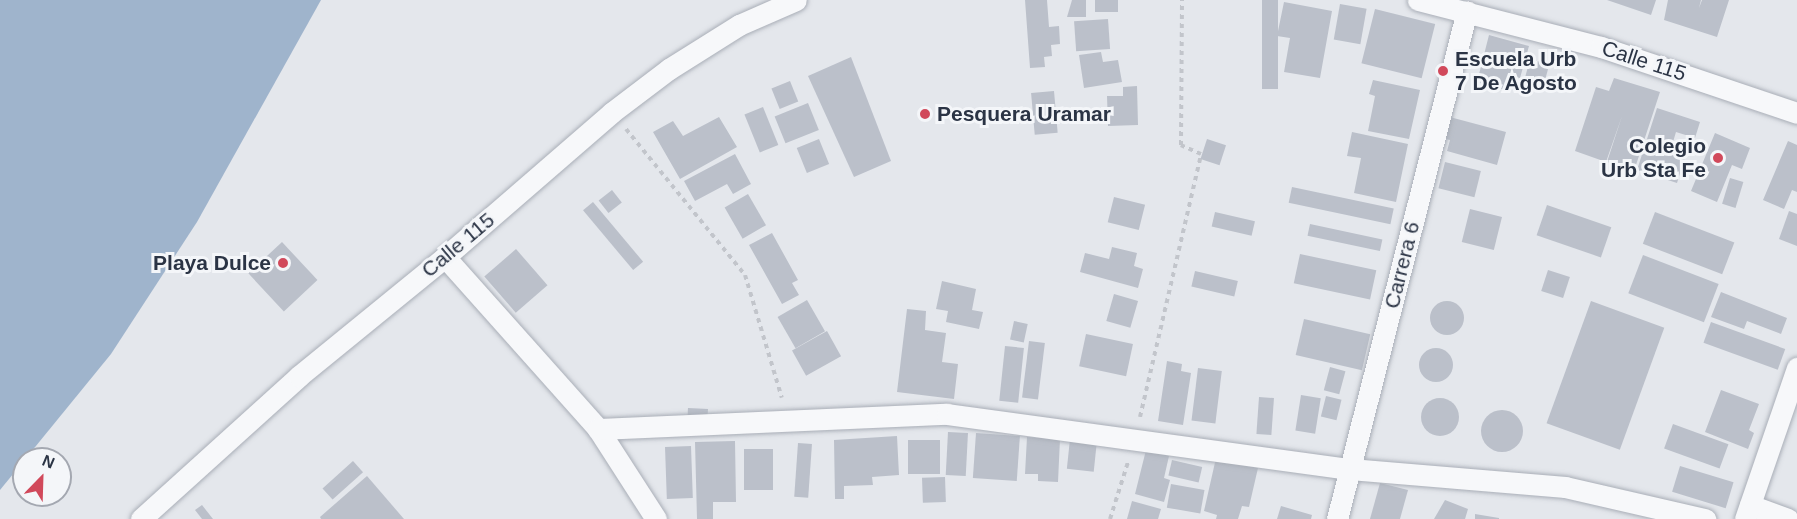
<!DOCTYPE html>
<style>
body{margin:0}
#map{position:relative;width:1797px;height:519px;overflow:hidden;background:#e4e7ec;font-family:Arial,sans-serif}
div>[style]{position:absolute}
[style*='--x']{left:calc(var(--x)*1px);top:calc(var(--y)*1px);width:calc(var(--w)*1px);rotate:calc(var(--a)*1deg)}
.water>*{inset:0;background:#9fb4cc}
.building>*{inset:0;background:#bbc0ca;transform-origin:0 0}
.round{border-radius:50%}
.path>*{height:4px;margin-top:-2px;transform-origin:0;background:repeating-linear-gradient(90deg,#c2c5cb 0 4.5px,transparent 0 9px)}
.roads{filter:drop-shadow(0 0 2px #a9aeb7) drop-shadow(0 0 2px #a9aeb7)}
.street>*{height:21px;margin:-10.5px;padding:0 10.5px;transform-origin:10.5px;border-radius:10.5px;background:#f7f8fa}
.dots>*{width:16px;height:16px;translate:-50% -50%;box-sizing:border-box;border:3px solid #f4f6f9;border-radius:50%}
span{translate:-50% -50%;white-space:nowrap;text-align:center;line-height:1.15;-webkit-text-stroke:6px #f4f6f9;paint-order:stroke}
.poi-label{font-size:21px;color:#2b3445;font-weight:700}
.left{translate:0 -50%;text-align:left}
.right{translate:-100% -50%;text-align:right}
.street-label{font-size:21px;color:#2b3445}
.north{position:absolute;left:12px;top:447px;width:60px;height:60px;box-sizing:border-box;background:#f4f6f9;border:2px solid #a4a8b1;border-radius:50%;rotate:23deg;font-size:16px;font-weight:700;line-height:24px;text-align:center;color:#2b3445}
.north::after{content:'';display:block;margin:auto;width:21px;height:27px;background:#d1495b;clip-path:polygon(50% 0,100% 100%,50% 72%,0 100%)}
</style>
<div id="map">
<div class="water">
<i style="clip-path:polygon(0 0,321px 0,197px 222px,111px 354px,0 490px)"></i>
</div>
<div class="building">
<i style="clip-path:polygon(1025px 0,1047px 0,1049px 27px,1059px 26px,1060px 44px,1051px 45px,1052px 56px,1044px 57px,1045px 67px,1030px 68px)"></i>
<i style="clip-path:polygon(1072px 0,1086px 0,1086px 17px,1067px 17px)"></i>
<i style="left:1095px;top:0;width:23px;height:12px"></i>
<i style="left:1262px;top:0;width:16px;height:89px"></i>
<i style="clip-path:polygon(1607px 0,1656px 0,1651px 15px)"></i>
<i style="clip-path:polygon(1668px 0,1701px 0,1699px 8px,1702px 0,1729px 0,1717px 37px,1664px 20px)"></i>
<i style="clip-path:polygon(1284px 2px,1332px 11px,1320px 78px,1284px 72px,1290px 38px,1277px 36px)"></i>
<i style="left:1340px;top:4px;width:27px;height:36px;rotate:10deg"></i>
<i style="left:1375px;top:9px;width:62px;height:56px;rotate:14deg"></i>
<i style="left:1108px;top:19px;width:30px;height:34px;rotate:86deg"></i>
<i style="clip-path:polygon(1489px 35px,1529px 46px,1520px 78px,1509px 75px,1505px 90px,1477px 82px)"></i>
<i style="clip-path:polygon(1101px 52px,1103px 62px,1118px 60px,1122px 82px,1084px 88px,1079px 55px)"></i>
<i style="clip-path:polygon(851px 57px,891px 161px,854px 177px,808px 76px)"></i>
<i style="left:1530px;top:59px;width:20px;height:24px;rotate:15deg"></i>
<i style="clip-path:polygon(1614px 78px,1660px 92px,1634px 171px,1607px 162px,1622px 116px,1606px 162px,1575px 151px,1596px 87px,1609px 91px)"></i>
<i style="clip-path:polygon(1373px 80px,1420px 90px,1409px 139px,1368px 131px,1375px 96px,1369px 94px)"></i>
<i style="left:790px;top:81px;width:22px;height:20px;rotate:68deg"></i>
<i style="clip-path:polygon(1137px 86px,1138px 125px,1108px 126px,1107px 96px,1123px 96px,1123px 87px)"></i>
<i style="left:1054px;top:91px;width:42px;height:23px;rotate:85deg"></i>
<i style="left:808px;top:103px;width:29px;height:36px;rotate:68deg"></i>
<i style="left:763px;top:107px;width:41px;height:20px;rotate:68deg"></i>
<i style="clip-path:polygon(1657px 108px,1700px 122px,1695px 138px,1676px 132px,1670px 152px,1685px 157px,1677px 183px,1637px 170px)"></i>
<i style="clip-path:polygon(1446px 116px,1506px 132px,1497px 165px,1447px 151px,1450px 140px,1440px 138px)"></i>
<i style="clip-path:polygon(719px 117px,737px 147px,680px 179px,653px 132px,673px 121px,683px 136px)"></i>
<i style="clip-path:polygon(1352px 132px,1408px 144px,1396px 202px,1354px 193px,1361px 158px,1347px 156px)"></i>
<i style="clip-path:polygon(1715px 133px,1750px 148px,1742px 169px,1732px 165px,1717px 202px,1691px 191px)"></i>
<i style="left:819px;top:139px;width:27px;height:24px;rotate:68deg"></i>
<i style="left:1207px;top:139px;width:20px;height:21px;rotate:18deg"></i>
<i style="clip-path:polygon(1788px 141px,1797px 145px,1797px 192px,1792px 190px,1784px 209px,1763px 200px)"></i>
<i style="clip-path:polygon(735px 154px,751px 184px,733px 194px,727px 184px,695px 201px,684px 181px)"></i>
<i style="left:1445px;top:162px;width:37px;height:27px;rotate:14deg"></i>
<i style="left:1730px;top:178px;width:14px;height:27px;rotate:17deg"></i>
<i style="left:1292px;top:187px;width:104px;height:16px;rotate:12deg"></i>
<i style="left:612px;top:190px;width:16px;height:17px;rotate:52deg"></i>
<i style="left:748px;top:194px;width:36px;height:27px;rotate:60deg"></i>
<i style="left:1114px;top:197px;width:32px;height:26px;rotate:14deg"></i>
<i style="left:593px;top:202px;width:78px;height:13px;rotate:50deg"></i>
<i style="left:1547px;top:205px;width:68px;height:32px;rotate:19deg"></i>
<i style="left:1470px;top:209px;width:33px;height:34px;rotate:14deg"></i>
<i style="clip-path:polygon(1789px 211px,1797px 214px,1797px 246px,1779px 239px)"></i>
<i style="left:1215px;top:212px;width:41px;height:15px;rotate:13deg"></i>
<i style="left:1655px;top:212px;width:85px;height:34px;rotate:21deg"></i>
<i style="left:1310px;top:224px;width:74px;height:12px;rotate:12deg"></i>
<i style="clip-path:polygon(772px 233px,798px 280px,792px 283px,799px 295px,782px 304px,749px 245px)"></i>
<i style="left:282px;top:242px;width:52px;height:46px;rotate:47deg"></i>
<i style="clip-path:polygon(1112px 247px,1137px 253px,1134px 266px,1143px 269px,1138px 288px,1080px 272px,1085px 253px,1109px 259px)"></i>
<i style="left:516px;top:249px;width:48px;height:42px;rotate:49deg"></i>
<i style="left:1300px;top:254px;width:78px;height:30px;rotate:12deg"></i>
<i style="left:1643px;top:255px;width:81px;height:41px;rotate:21deg"></i>
<i style="left:1548px;top:270px;width:23px;height:22px;rotate:18deg"></i>
<i style="left:1195px;top:271px;width:44px;height:16px;rotate:13deg"></i>
<i style="clip-path:polygon(942px 281px,976px 289px,972px 310px,983px 312px,979px 329px,946px 322px,948px 311px,936px 309px)"></i>
<i style="clip-path:polygon(1721px 292px,1787px 318px,1781px 334px,1747px 321px,1744px 329px,1711px 317px)"></i>
<i style="left:1114px;top:294px;width:25px;height:28px;rotate:16deg"></i>
<i style="left:807px;top:300px;width:36px;height:34px;rotate:60deg"></i>
<i class="round" style="left:1430px;top:301px;width:34px;height:34px"></i>
<i style="left:1591px;top:301px;width:78px;height:130px;rotate:20deg"></i>
<i style="clip-path:polygon(907px 309px,926px 311px,925px 330px,946px 333px,942px 362px,958px 364px,954px 399px,897px 392px)"></i>
<i style="left:1304px;top:319px;width:68px;height:37px;rotate:13deg"></i>
<i style="left:1014px;top:321px;width:14px;height:19px;rotate:12deg"></i>
<i style="left:1711px;top:322px;width:79px;height:22px;rotate:20deg"></i>
<i style="left:827px;top:331px;width:29px;height:40px;rotate:61deg"></i>
<i style="left:1086px;top:334px;width:48px;height:33px;rotate:12deg"></i>
<i style="left:1029px;top:341px;width:16px;height:57px;rotate:7deg"></i>
<i style="left:1005px;top:346px;width:19px;height:55px;rotate:6deg"></i>
<i class="round" style="left:1419px;top:348px;width:34px;height:34px"></i>
<i style="clip-path:polygon(1167px 361px,1182px 364px,1181px 371px,1191px 373px,1183px 425px,1158px 421px)"></i>
<i style="left:1330px;top:367px;width:16px;height:24px;rotate:15deg"></i>
<i style="left:1198px;top:368px;width:24px;height:53px;rotate:7deg"></i>
<i style="clip-path:polygon(1721px 390px,1759px 404px,1749px 430px,1754px 433px,1748px 449px,1705px 432px)"></i>
<i style="left:1301px;top:395px;width:20px;height:36px;rotate:9deg"></i>
<i style="left:1326px;top:396px;width:16px;height:21px;rotate:14deg"></i>
<i style="left:1259px;top:397px;width:15px;height:37px;rotate:4deg"></i>
<i class="round" style="left:1421px;top:398px;width:38px;height:38px"></i>
<i style="left:688px;top:408px;width:20px;height:10px;rotate:3deg"></i>
<i class="round" style="left:1481px;top:410px;width:42px;height:42px"></i>
<i style="left:1673px;top:424px;width:59px;height:26px;rotate:20deg"></i>
<i style="left:948px;top:432px;width:20px;height:43px;rotate:3deg"></i>
<i style="left:976px;top:433px;width:44px;height:45px;rotate:4deg"></i>
<i style="clip-path:polygon(897px 436px,899px 475px,872px 477px,873px 485px,844px 486px,844px 499px,835px 499px,834px 440px)"></i>
<i style="clip-path:polygon(1027px 437px,1060px 439px,1058px 482px,1038px 481px,1038px 474px,1025px 474px)"></i>
<i style="left:1070px;top:439px;width:27px;height:30px;rotate:6deg"></i>
<i style="left:908px;top:440px;width:32px;height:34px"></i>
<i style="clip-path:polygon(735px 441px,736px 502px,713px 502px,713px 519px,697px 519px,695px 442px)"></i>
<i style="left:798px;top:443px;width:14px;height:54px;rotate:4deg"></i>
<i style="left:691px;top:446px;width:52px;height:26px;rotate:88deg"></i>
<i style="left:744px;top:449px;width:29px;height:41px"></i>
<i style="clip-path:polygon(1146px 450px,1169px 456px,1164px 478px,1170px 480px,1164px 502px,1135px 494px)"></i>
<i style="clip-path:polygon(1216px 458px,1258px 468px,1249px 507px,1242px 506px,1238px 519px,1216px 519px,1217px 515px,1204px 511px)"></i>
<i style="left:1172px;top:460px;width:31px;height:16px;rotate:13deg"></i>
<i style="left:353px;top:461px;width:15px;height:41px;rotate:48deg"></i>
<i style="left:1680px;top:466px;width:56px;height:27px;rotate:17deg"></i>
<i style="clip-path:polygon(367px 476px,404px 519px,321px 519px,320px 517px)"></i>
<i style="left:945px;top:477px;width:25px;height:23px;rotate:88deg"></i>
<i style="clip-path:polygon(1380px 483px,1408px 490px,1400px 519px,1370px 519px)"></i>
<i style="left:1171px;top:484px;width:34px;height:24px;rotate:10deg"></i>
<i style="clip-path:polygon(1445px 500px,1468px 509px,1465px 519px,1434px 519px)"></i>
<i style="clip-path:polygon(1132px 501px,1161px 509px,1158px 519px,1127px 519px)"></i>
<i style="clip-path:polygon(202px 505px,213px 519px,202px 519px,195px 510px)"></i>
<i style="clip-path:polygon(1281px 506px,1312px 515px,1311px 519px,1277px 519px)"></i>
<i style="clip-path:polygon(1475px 514px,1499px 518px,1499px 519px,1475px 519px)"></i>
</div>
<div class="path">
<i style="--x:626;--y:129;--w:188;--a:50.8"></i>
<i style="--x:745;--y:275;--w:128;--a:73.3"></i>
<i style="--x:1140;--y:417;--w:270;--a:-76.9"></i>
<i style="--x:1201;--y:154;--w:22;--a:-156"></i>
<i style="--x:1181;--y:145;--w:145;--a:-89.6"></i>
<i style="--x:1110;--y:519;--w:60;--a:-72.5"></i>
</div>
<div class="roads">
<div class="street">
<i style="--x:1418;--y:0;--w:189;--a:14.4"></i>
<i style="--x:1601;--y:47;--w:207;--a:18.6"></i>
<i style="--x:445;--y:257;--w:230;--a:48.3"></i>
<i style="--x:598;--y:429;--w:107;--a:57.2"></i>
<i style="--x:598;--y:429;--w:349;--a:-2.5"></i>
<i style="--x:947;--y:414;--w:407;--a:7.8"></i>
<i style="--x:1350;--y:469;--w:216;--a:4.8"></i>
<i style="--x:1565;--y:487;--w:144;--a:12.9"></i>
<i style="--x:1750;--y:505;--w:40;--a:20.2"></i>
<i style="--x:141;--y:519;--w:213;--a:-42.1"></i>
<i style="--x:299;--y:376;--w:188;--a:-39.2"></i>
<i style="--x:445;--y:257;--w:220;--a:-40.9"></i>
<i style="--x:611;--y:113;--w:73;--a:-37.2"></i>
<i style="--x:669;--y:69;--w:83;--a:-32.2"></i>
<i style="--x:739;--y:25;--w:62;--a:-23.7"></i>
<i style="--x:1337;--y:519;--w:524;--a:-75.65"></i>
<i style="--x:1745;--y:519;--w:160;--a:-71"></i>
</div>
</div>
<div class="dots">
<i style="left:1443px;top:71px;background:#d1495b"></i>
<i style="left:925px;top:114px;background:#d1495b"></i>
<i style="left:1718px;top:158px;background:#d1495b"></i>
<i style="left:283px;top:263px;background:#d1495b"></i>
</div>
<div class="poi-label">
<span class="left" style="left:1455px;top:71px">Escuela Urb<br>7 De Agosto</span>
<span class="left" style="left:937px;top:114px">Pesquera Uramar</span>
<span class="right" style="left:1706px;top:158px">Colegio<br>Urb Sta Fe</span>
<span class="right" style="left:271px;top:263px">Playa Dulce</span>
</div>
<div class="street-label">
<span style="left:1644px;top:61px;rotate:18deg">Calle 115</span>
<span style="left:458px;top:245px;rotate:-40deg">Calle 115</span>
<span style="left:1402px;top:265px;rotate:-76deg">Carrera 6</span>
</div>
<div class="north">N</div>
</div>
